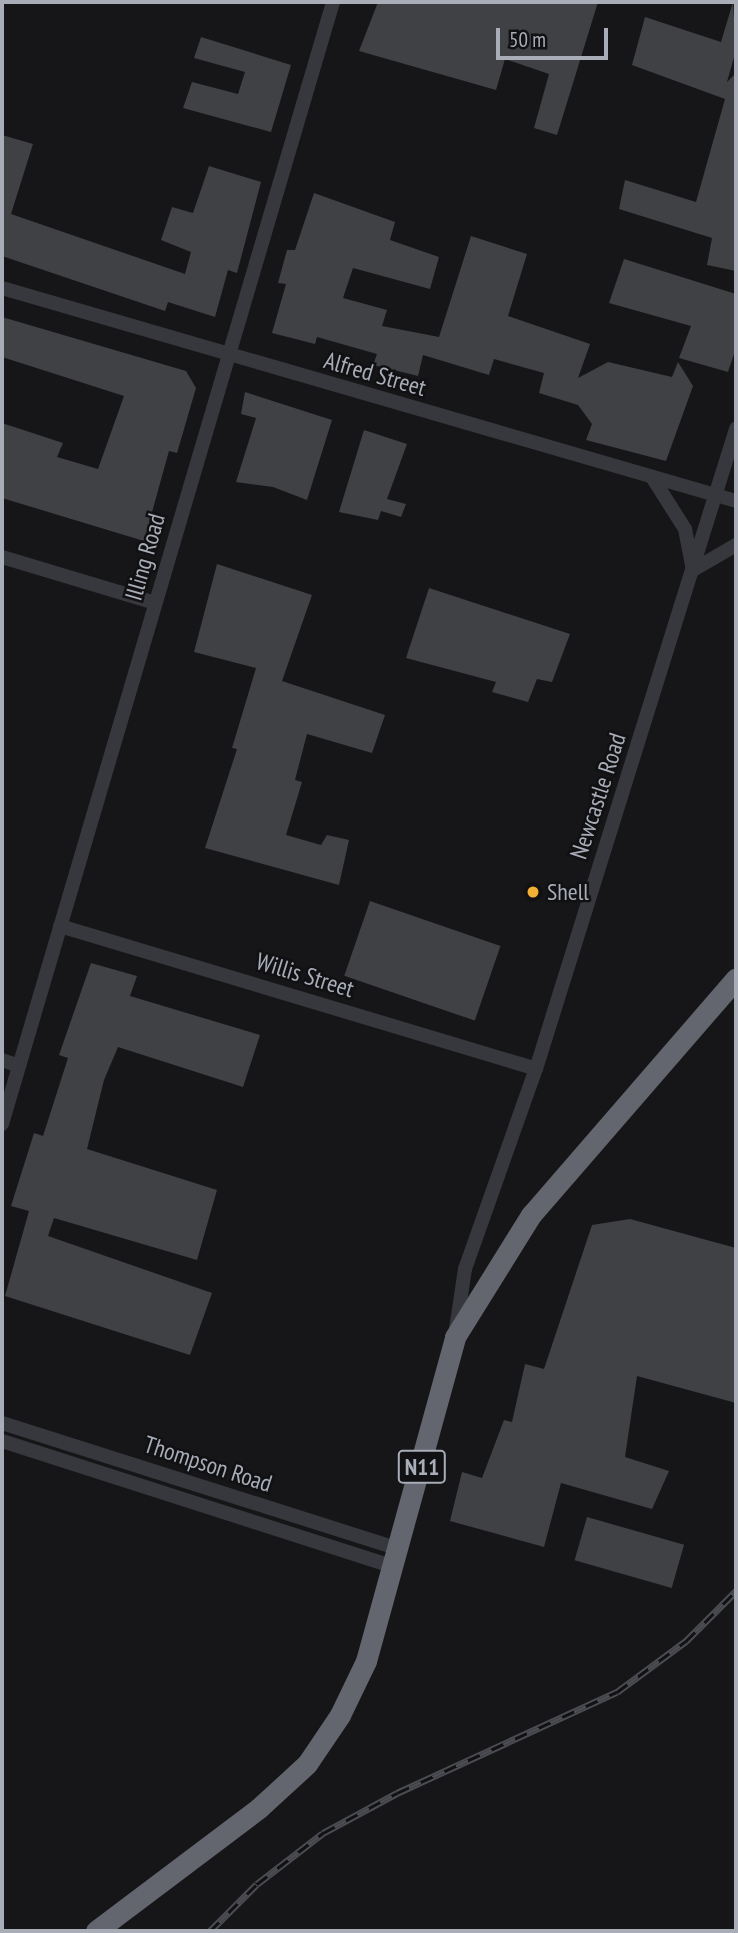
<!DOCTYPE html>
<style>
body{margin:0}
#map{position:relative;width:738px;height:1933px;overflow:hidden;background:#161618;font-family:"PT Sans Narrow",sans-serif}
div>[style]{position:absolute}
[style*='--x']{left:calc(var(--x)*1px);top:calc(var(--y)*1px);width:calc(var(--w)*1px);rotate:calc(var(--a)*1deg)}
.building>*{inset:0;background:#404145;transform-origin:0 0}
.minor>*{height:14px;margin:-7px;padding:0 7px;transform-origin:7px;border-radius:7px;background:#37383d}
.highway>*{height:21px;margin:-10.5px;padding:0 10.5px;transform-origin:10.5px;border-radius:10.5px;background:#63666e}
.rail>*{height:7px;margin-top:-3.5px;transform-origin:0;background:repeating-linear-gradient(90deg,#111113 0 13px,#4a4c52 0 26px);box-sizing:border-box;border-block:2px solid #4a4c52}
.dots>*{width:19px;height:19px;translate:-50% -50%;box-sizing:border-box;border:4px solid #111113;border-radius:50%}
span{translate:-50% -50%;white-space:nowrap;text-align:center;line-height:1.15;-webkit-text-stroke:5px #111113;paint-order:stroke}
.shield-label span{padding:2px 5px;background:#111113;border:2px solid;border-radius:5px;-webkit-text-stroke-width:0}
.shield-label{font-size:23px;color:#a8adb8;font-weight:700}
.street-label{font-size:24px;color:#a8adb8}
.poi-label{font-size:24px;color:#a8adb8}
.left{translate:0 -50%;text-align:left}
.frame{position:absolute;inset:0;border:4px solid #a8adb8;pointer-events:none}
.scale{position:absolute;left:496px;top:28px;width:112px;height:32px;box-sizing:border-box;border:4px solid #a8adb8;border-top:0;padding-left:9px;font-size:21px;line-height:24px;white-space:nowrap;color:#a8adb8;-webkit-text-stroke:5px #111113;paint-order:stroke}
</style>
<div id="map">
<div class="building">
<i style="clip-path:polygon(378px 2px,598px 2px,557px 135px,534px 128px,549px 74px,505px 59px,496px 90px,359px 51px)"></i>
<i style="clip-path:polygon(733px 2px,736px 50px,727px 82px,736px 73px,736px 271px,707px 265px,712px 238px,619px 209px,625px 180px,696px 202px,725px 99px,632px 65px,645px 17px,721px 42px)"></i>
<i style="clip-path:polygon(201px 37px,291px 65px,271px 132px,183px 108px,192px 82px,238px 94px,245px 72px,194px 58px)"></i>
<i style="clip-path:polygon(2px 135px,33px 144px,11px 214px,185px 274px,191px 252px,161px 240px,172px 207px,193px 213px,209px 166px,261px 182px,237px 273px,228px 270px,215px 317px,168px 302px,165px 311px,2px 256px)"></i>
<i style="clip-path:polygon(314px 193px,395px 222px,390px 240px,439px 257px,430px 289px,353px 268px,343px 298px,387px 310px,382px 326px,439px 337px,471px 236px,527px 254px,508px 316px,590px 344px,578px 378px,608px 362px,672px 377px,678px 362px,693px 386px,666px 461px,586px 440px,592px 424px,578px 405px,539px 393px,544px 373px,494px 359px,489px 375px,423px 355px,418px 376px,373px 365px,377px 354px,317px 337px,315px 344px,272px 333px,286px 284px,278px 283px,287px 250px,295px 250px)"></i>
<i style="clip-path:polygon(624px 259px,736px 294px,736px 348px,728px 372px,679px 358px,691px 326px,609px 303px)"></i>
<i style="clip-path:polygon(2px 317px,186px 371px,196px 388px,177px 453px,169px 451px,144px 541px,2px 498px,2px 423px,63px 443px,57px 457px,98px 469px,124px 396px,2px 357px)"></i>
<i style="clip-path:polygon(245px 392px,332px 420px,307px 500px,273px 487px,236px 482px,256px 418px,241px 414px)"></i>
<i style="clip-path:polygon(364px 430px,407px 444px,387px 499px,406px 504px,401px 517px,381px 511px,378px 520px,339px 512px)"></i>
<i style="clip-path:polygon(217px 564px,312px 595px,282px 681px,385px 715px,372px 753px,307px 734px,295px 780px,302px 782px,286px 835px,321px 845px,327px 835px,349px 840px,339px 885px,205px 848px,237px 749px,232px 748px,256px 668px,194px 652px)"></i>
<i style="clip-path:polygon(429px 588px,570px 634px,552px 682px,537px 679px,528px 702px,492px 692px,496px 682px,406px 658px)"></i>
<i style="left:370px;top:901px;width:138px;height:79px;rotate:19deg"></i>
<i style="clip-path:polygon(91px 963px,137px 976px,130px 996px,260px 1035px,243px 1087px,118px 1047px,104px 1080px,87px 1149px,217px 1190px,197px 1260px,54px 1218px,48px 1236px,212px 1293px,190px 1355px,5px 1296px,29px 1211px,11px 1206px,34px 1133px,43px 1136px,68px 1058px,59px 1055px)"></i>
<i style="clip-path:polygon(630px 1219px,736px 1248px,736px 1403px,637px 1376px,625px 1457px,669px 1471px,652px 1509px,561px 1483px,544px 1547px,450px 1521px,462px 1472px,482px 1478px,504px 1420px,512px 1422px,525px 1364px,544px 1369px,592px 1225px)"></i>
<i style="left:587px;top:1517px;width:101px;height:45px;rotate:16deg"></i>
</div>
<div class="minor">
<i style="--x:2;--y:288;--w:764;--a:16.18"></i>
<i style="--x:652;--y:477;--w:62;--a:57.6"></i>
<i style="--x:685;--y:529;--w:42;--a:79"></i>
<i style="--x:693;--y:570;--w:50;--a:-30.2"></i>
<i style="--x:2;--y:557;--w:160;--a:16.7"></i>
<i style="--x:60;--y:926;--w:497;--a:16.7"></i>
<i style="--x:2;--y:1060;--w:18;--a:19"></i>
<i style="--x:2;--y:1124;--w:1170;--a:-73.56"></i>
<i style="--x:456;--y:1329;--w:61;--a:-81.5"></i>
<i style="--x:465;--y:1269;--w:212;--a:-70.5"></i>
<i style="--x:536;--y:1069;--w:671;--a:-72.65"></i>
<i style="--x:2;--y:1423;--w:417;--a:17.6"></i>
<i style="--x:2;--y:1441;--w:413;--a:17.8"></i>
</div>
<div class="highway">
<i style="--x:96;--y:1931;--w:204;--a:-37"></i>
<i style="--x:259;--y:1808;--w:65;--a:-42.5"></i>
<i style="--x:307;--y:1764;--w:59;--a:-56"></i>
<i style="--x:340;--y:1715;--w:60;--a:-64.3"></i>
<i style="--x:366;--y:1661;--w:336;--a:-74.6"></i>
<i style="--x:455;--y:1337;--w:144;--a:-58.1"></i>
<i style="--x:531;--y:1215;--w:313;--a:-49.1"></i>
</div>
<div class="rail">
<i style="--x:210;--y:1931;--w:66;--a:-45"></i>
<i style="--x:257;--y:1884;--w:83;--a:-37.7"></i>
<i style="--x:323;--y:1833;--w:84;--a:-28.4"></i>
<i style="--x:397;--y:1793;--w:242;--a:-24.7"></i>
<i style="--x:617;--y:1692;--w:86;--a:-36.5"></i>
<i style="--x:686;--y:1641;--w:71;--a:-45"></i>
</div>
<div class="dots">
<i style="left:533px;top:892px;background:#f2b134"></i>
</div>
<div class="shield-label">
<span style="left:422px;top:1467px">N11</span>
</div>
<div class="street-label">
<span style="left:375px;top:374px;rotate:16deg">Alfred Street</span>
<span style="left:145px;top:557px;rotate:-74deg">Illing Road</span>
<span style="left:598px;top:796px;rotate:-72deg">Newcastle Road</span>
<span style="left:305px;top:975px;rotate:17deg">Willis Street</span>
<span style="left:208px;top:1464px;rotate:18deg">Thompson Road</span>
</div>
<div class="poi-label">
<span class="left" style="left:547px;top:892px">Shell</span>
</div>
<div class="frame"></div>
<div class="scale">50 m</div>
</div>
